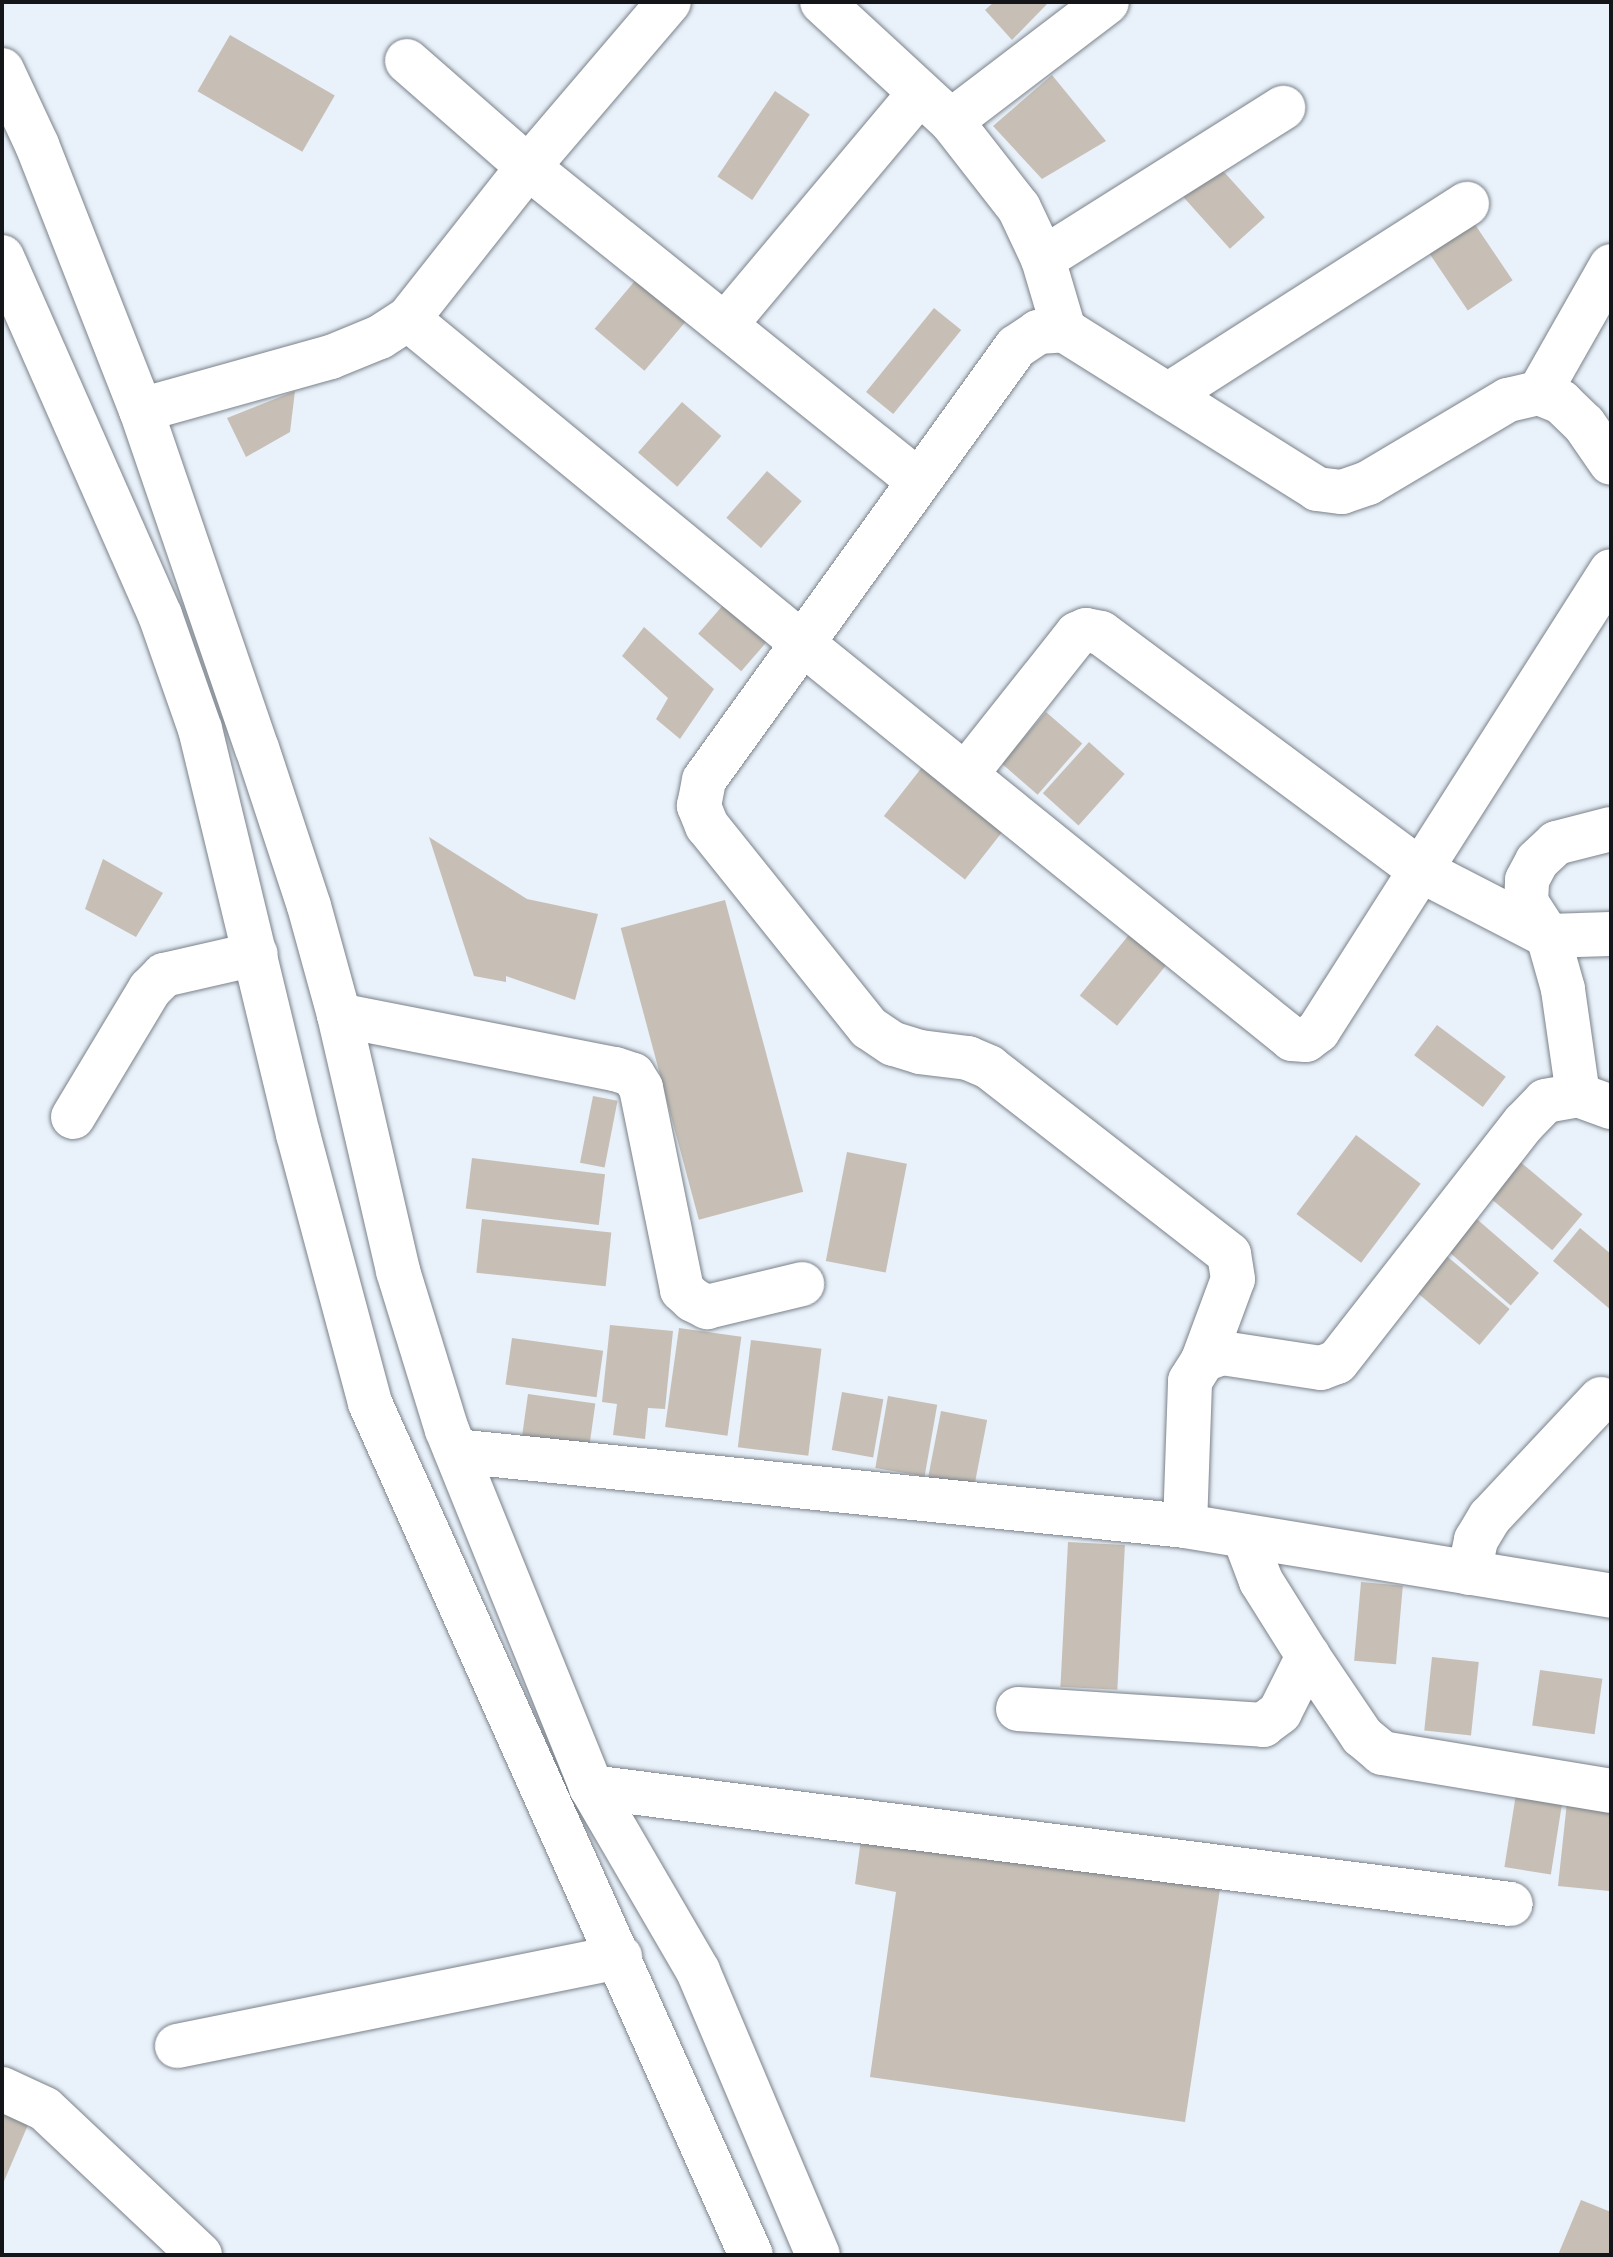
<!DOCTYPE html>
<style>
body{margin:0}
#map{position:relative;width:1613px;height:2257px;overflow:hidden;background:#e9f1fa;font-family:"Public Sans",sans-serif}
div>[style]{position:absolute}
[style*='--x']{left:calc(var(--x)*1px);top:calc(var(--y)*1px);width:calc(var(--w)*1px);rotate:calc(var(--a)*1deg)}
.building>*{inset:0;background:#c7bfb6;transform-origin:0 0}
.roads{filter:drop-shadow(0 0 2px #7b828a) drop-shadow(0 0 2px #7b828a)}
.minor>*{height:44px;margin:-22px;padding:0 22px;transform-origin:22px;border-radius:22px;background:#fff}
.highway>*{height:44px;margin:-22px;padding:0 22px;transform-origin:22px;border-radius:22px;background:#fff}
span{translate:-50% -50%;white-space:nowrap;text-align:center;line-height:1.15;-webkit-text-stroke:7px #e9f1fa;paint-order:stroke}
.frame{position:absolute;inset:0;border:4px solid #131519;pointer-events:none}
</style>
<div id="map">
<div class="building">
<i style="clip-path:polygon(994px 2px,1049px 2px,1012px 40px,985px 10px)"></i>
<i style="left:230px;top:35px;width:121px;height:65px;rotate:30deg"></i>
<i style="clip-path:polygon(1052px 75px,1106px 141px,1042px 179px,993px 126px)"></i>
<i style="left:775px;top:91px;width:42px;height:103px;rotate:34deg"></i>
<i style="left:1216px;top:163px;width:73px;height:47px;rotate:48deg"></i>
<i style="left:1474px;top:223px;width:69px;height:54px;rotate:56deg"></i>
<i style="left:639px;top:276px;width:65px;height:69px;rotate:40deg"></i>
<i style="left:934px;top:308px;width:35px;height:108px;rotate:39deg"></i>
<i style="clip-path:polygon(295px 391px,290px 432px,246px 457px,227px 418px)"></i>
<i style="left:682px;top:402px;width:52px;height:67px;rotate:41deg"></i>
<i style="left:767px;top:471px;width:46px;height:62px;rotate:41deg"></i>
<i style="left:731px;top:596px;width:57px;height:50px;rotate:41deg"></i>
<i style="clip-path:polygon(644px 627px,714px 689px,680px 739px,656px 719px,668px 698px,622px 656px)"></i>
<i style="left:1046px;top:712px;width:48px;height:68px;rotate:41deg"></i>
<i style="left:1089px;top:742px;width:48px;height:69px;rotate:42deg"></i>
<i style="left:930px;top:757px;width:103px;height:75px;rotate:38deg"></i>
<i style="clip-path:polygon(429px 837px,527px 899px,598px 914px,575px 1000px,506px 976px,506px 982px,474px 976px)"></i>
<i style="clip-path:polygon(103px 859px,163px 893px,136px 937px,85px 909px)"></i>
<i style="left:725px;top:900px;width:302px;height:108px;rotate:75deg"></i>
<i style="left:1132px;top:931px;width:48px;height:83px;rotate:39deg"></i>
<i style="left:1437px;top:1025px;width:86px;height:38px;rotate:37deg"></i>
<i style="left:593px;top:1096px;width:25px;height:68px;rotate:11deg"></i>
<i style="left:1356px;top:1135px;width:81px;height:99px;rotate:37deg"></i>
<i style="left:847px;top:1152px;width:61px;height:111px;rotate:11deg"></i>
<i style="left:1512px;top:1155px;width:92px;height:47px;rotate:40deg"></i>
<i style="left:472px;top:1158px;width:134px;height:51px;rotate:7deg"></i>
<i style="left:1471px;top:1214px;width:90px;height:43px;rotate:41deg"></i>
<i style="left:482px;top:1219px;width:130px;height:54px;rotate:6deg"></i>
<i style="clip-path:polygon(1580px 1228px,1611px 1254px,1611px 1310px,1553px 1261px)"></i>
<i style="left:1443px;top:1253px;width:87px;height:47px;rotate:40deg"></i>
<i style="clip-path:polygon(610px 1325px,673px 1331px,665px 1409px,648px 1408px,645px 1439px,613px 1435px,617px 1404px,602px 1402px)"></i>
<i style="left:679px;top:1328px;width:63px;height:100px;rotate:8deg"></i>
<i style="left:512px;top:1338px;width:92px;height:47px;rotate:8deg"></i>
<i style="left:751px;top:1340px;width:71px;height:108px;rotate:7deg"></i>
<i style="left:842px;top:1392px;width:42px;height:59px;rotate:10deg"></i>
<i style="left:528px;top:1394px;width:68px;height:50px;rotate:8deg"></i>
<i style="left:888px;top:1396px;width:50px;height:73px;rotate:10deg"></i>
<i style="left:941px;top:1411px;width:47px;height:72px;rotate:11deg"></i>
<i style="left:1068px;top:1542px;width:57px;height:145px;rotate:3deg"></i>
<i style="left:1361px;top:1582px;width:42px;height:79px;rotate:5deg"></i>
<i style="left:1432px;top:1657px;width:47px;height:74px;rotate:6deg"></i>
<i style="left:1540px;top:1670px;width:63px;height:56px;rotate:8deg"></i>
<i style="left:1516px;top:1794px;width:47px;height:74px;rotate:9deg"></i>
<i style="clip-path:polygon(1567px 1802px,1611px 1806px,1609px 1891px,1558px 1886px)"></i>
<i style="clip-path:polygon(861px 1839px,1220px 1889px,1185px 2122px,870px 2077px,896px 1892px,855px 1884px)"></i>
<i style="clip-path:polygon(2px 2100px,33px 2113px,2px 2186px)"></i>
<i style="clip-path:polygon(1581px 2200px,1611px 2212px,1611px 2255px,1558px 2255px)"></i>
</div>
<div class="roads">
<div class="minor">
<i style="--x:822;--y:2;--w:176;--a:42.7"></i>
<i style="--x:951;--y:121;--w:110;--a:52"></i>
<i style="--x:1019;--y:208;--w:56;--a:64.8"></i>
<i style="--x:1043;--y:259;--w:74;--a:73.5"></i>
<i style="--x:407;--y:61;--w:161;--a:41.2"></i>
<i style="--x:528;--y:167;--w:499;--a:38.8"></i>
<i style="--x:951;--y:121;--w:196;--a:-37.3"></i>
<i style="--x:1043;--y:259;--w:284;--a:-32.2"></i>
<i style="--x:408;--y:319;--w:510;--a:39.43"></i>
<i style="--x:802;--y:643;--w:630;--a:38.94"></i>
<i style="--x:1292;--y:1039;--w:14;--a:4"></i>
<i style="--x:1306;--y:1040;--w:15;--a:-37"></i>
<i style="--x:1318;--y:1031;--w:545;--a:-57.5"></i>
<i style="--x:725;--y:325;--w:303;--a:-50"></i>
<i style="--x:1539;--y:393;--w:146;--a:-60.4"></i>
<i style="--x:1168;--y:395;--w:355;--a:-32.6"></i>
<i style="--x:141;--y:410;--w:197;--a:-15.6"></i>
<i style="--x:331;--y:357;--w:53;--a:-22.2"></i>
<i style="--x:380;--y:337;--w:33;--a:-33"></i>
<i style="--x:408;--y:319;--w:194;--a:-51.7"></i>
<i style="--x:528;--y:167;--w:217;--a:-49.5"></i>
<i style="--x:966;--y:774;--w:179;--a:-51.6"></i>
<i style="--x:1077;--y:634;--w:10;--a:-24"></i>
<i style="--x:1086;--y:630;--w:15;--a:11"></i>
<i style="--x:1101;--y:633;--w:400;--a:36.6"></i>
<i style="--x:1422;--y:871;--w:142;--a:27.3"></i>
<i style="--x:1548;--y:936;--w:63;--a:-1.8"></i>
<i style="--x:339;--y:1015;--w:281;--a:11.1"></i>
<i style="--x:615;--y:1069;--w:19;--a:18"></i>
<i style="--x:633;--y:1075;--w:15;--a:58"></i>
<i style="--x:641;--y:1088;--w:206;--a:78.5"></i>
<i style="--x:682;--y:1290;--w:15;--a:42"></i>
<i style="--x:693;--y:1300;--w:16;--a:27"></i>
<i style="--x:707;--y:1307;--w:98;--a:-13.6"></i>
<i style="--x:1578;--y:1095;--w:107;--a:-98.1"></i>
<i style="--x:1563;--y:989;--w:55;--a:-105.8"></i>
<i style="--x:1548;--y:936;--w:40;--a:-122.9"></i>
<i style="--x:1526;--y:902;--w:22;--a:-87"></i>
<i style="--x:1527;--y:880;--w:21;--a:-62"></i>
<i style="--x:1537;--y:861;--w:26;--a:-43"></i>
<i style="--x:1556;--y:843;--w:57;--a:-14.3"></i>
<i style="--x:73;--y:1117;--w:149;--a:-59"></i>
<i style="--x:150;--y:989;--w:20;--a:-45"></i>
<i style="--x:164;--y:975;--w:94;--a:-12.9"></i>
<i style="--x:1203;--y:1360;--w:86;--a:-69.7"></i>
<i style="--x:1233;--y:1279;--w:25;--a:-99"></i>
<i style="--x:1229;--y:1254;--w:304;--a:-142.1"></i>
<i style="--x:989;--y:1067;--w:23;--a:-157"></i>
<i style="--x:968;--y:1058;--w:48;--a:-172.9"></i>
<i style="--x:920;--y:1052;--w:28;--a:-163"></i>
<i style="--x:893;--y:1044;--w:29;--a:-146"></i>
<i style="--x:869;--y:1028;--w:259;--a:-128.7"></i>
<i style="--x:707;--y:826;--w:22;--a:-112"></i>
<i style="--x:699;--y:806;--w:26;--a:-79"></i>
<i style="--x:704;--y:780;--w:534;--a:-54.23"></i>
<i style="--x:1016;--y:347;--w:27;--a:-34"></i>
<i style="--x:1038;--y:332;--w:26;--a:-4"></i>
<i style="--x:1064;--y:330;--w:299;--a:32.1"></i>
<i style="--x:1317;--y:489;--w:25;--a:7"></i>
<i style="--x:1342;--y:492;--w:28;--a:-19"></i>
<i style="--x:1368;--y:483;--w:163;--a:-30.7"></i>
<i style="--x:1508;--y:400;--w:32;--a:-13"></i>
<i style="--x:1539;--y:393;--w:24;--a:22"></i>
<i style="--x:1561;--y:402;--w:32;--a:44"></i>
<i style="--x:1584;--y:424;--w:47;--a:55.3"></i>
<i style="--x:456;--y:1451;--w:733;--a:5.87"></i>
<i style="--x:1185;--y:1526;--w:432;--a:9.3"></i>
<i style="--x:1185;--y:1526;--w:145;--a:-88"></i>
<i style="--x:1190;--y:1381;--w:25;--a:-58"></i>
<i style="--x:1203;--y:1360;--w:20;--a:-20"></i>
<i style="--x:1222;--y:1353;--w:100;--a:8.6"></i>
<i style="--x:1321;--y:1368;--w:17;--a:-21"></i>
<i style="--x:1337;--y:1362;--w:303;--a:-52"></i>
<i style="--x:1524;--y:1123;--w:30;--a:-46"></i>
<i style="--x:1545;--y:1101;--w:34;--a:-10"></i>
<i style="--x:1578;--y:1095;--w:35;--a:20"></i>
<i style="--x:1244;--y:1536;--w:48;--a:69.3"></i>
<i style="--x:1261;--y:1581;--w:89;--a:57.9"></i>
<i style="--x:1308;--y:1656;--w:97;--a:56"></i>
<i style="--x:1362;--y:1736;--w:26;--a:40"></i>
<i style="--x:1382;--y:1753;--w:232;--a:9.4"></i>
<i style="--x:1469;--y:1573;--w:34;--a:-78"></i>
<i style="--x:1476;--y:1540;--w:27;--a:-59"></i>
<i style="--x:1490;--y:1517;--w:162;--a:-46.8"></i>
<i style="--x:1018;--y:1709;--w:246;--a:3.7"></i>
<i style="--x:1263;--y:1725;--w:21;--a:-37"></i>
<i style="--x:1280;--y:1712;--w:63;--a:-63.4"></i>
<i style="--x:591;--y:1787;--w:927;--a:7.25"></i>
<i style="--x:177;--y:2046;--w:452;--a:-11.4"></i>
<i style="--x:2;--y:2089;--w:47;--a:24.9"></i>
<i style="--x:45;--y:2109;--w:213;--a:43.3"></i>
</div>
<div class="highway">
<i style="--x:2;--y:70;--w:83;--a:65"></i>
<i style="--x:37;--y:145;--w:285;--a:68.6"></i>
<i style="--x:141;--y:410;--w:357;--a:71.1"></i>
<i style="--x:257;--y:748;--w:166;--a:71.8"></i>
<i style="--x:309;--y:906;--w:113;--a:74.6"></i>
<i style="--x:339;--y:1015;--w:263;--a:77"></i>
<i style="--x:398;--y:1271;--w:166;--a:72.9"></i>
<i style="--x:447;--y:1430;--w:385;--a:68"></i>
<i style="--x:591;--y:1787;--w:213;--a:59.8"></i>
<i style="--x:698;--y:1971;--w:308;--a:67.1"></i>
<i style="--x:2;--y:257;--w:391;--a:66.2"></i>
<i style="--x:160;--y:615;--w:121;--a:70.7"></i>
<i style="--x:200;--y:729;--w:417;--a:76.4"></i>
<i style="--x:298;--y:1134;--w:278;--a:75"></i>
<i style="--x:370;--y:1403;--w:933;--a:65.91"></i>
</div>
</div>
<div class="frame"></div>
</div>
